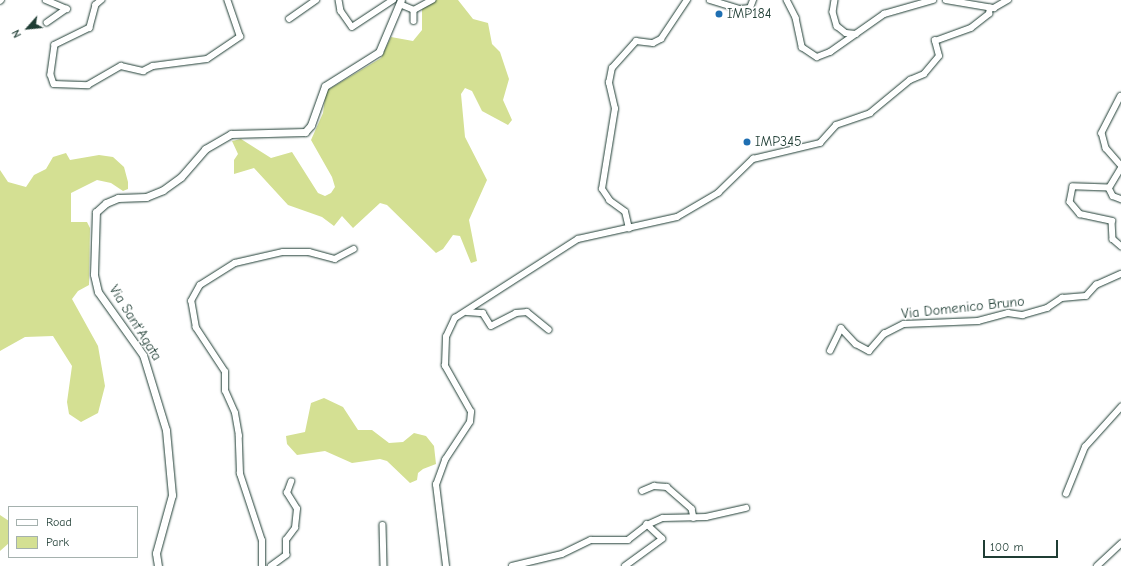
<!DOCTYPE html>
<style>
body{margin:0}
#map{position:relative;width:1121px;height:566px;overflow:hidden;background:#fff;font-family:"Comic Neue",sans-serif}
div>[style]{position:absolute}
[style*='--x']{left:calc(var(--x)*1px);top:calc(var(--y)*1px);width:calc(var(--w)*1px);rotate:calc(var(--a)*1deg)}
.green>*{inset:0;background:#d4e093}
.roads{filter:drop-shadow(0 0 1px #1f3d34) drop-shadow(0 0 1px #1f3d34)}
.minor>*{height:5.5px;margin:-2.75px;padding:0 2.75px;transform-origin:2.75px;border-radius:2.75px;background:#fff}
.tertiary>*{height:7px;margin:-3.5px;padding:0 3.5px;transform-origin:3.5px;border-radius:3.5px;background:#fff}
.dots>*{width:11px;height:11px;translate:-50% -50%;box-sizing:border-box;border:2px solid #fff;border-radius:50%}
span{translate:-50% -50%;white-space:nowrap;text-align:center;line-height:1.15;-webkit-text-stroke:3px #fff;paint-order:stroke}
.poi-label{font-size:14px;color:#1f3d34}
.left{translate:0 -50%;text-align:left}
.street-label{font-size:14px;color:#1f3d34}
.legend{position:absolute;left:8px;top:506px;width:130px;height:52px;box-sizing:border-box;background:#fff;border:1px solid #a5b1ae;margin:0;padding:5px 7px;list-style:none;font-size:12px;color:#1f3d34}
.legend li{display:flex;align-items:center;gap:8px;height:20px}
.legend b{width:20px;border:1px solid #a5b1ae}
.north{position:absolute;left:8px;top:8px;width:40px;height:40px;-webkit-text-stroke:3px #fff;paint-order:stroke;rotate:243deg;font-size:11px;font-weight:700;line-height:16px;text-align:center;color:#1f3d34}
.north::after{content:'';display:block;margin:auto;width:14px;height:18px;background:#1f3d34;clip-path:polygon(50% 0,100% 100%,50% 72%,0 100%)}
.scale{position:absolute;left:983px;top:540px;width:75px;height:18px;box-sizing:border-box;border:2px solid #1f3d34;border-top:0;padding-left:5px;font-size:12px;line-height:14px;white-space:nowrap;color:#1f3d34;-webkit-text-stroke:3px #fff;paint-order:stroke}
</style>
<div id="map">
<div class="green">
<i style="clip-path:polygon(435px 0,458px 0,473px 19px,488px 23px,492px 44px,500px 52px,509px 79px,503px 100px,512px 120px,508px 125px,482px 111px,472px 91px,465px 88px,461px 94px,465px 137px,487px 180px,469px 220px,477px 261px,471px 263px,460px 236px,453px 235px,443px 249px,436px 253px,387px 205px,380px 203px,353px 228px,342px 216px,334px 226px,322px 217px,288px 205px,254px 168px,234px 174px,234px 160px,238px 154px,232px 141px,241px 139px,271px 158px,292px 152px,318px 193px,325px 196px,331px 193px,335px 187px,332px 177px,311px 140px,323px 113px,326px 91px,381px 58px,391px 37px,413px 41px,422px 30px,422px 8px)"></i>
<i style="clip-path:polygon(66px 153px,70px 160px,99px 155px,113px 157px,124px 167px,128px 182px,128px 189px,123px 191px,111px 183px,97px 180px,71px 193px,71px 222px,87px 222px,90px 228px,89px 285px,78px 291px,72px 299px,98px 346px,105px 386px,98px 413px,81px 422px,69px 414px,67px 402px,72px 366px,53px 336px,25px 337px,0 351px,0 161px,0 170px,8px 182px,26px 187px,34px 175px,46px 169px,53px 157px)"></i>
<i style="clip-path:polygon(324px 398px,343px 407px,358px 430px,372px 430px,389px 443px,403px 442px,414px 433px,426px 436px,434px 446px,436px 464px,423px 469px,418px 473px,417px 480px,410px 483px,387px 461px,380px 459px,352px 463px,325px 451px,297px 455px,287px 444px,286px 436px,305px 432px,311px 403px)"></i>
<i style="clip-path:polygon(0 515px,9px 521px,9px 543px,0 551px)"></i>
</div>
<div class="roads">
<div class="minor">
<i style="--x:46;--y:0;--w:23;--a:23"></i>
<i style="--x:67;--y:9;--w:24;--a:145"></i>
<i style="--x:102;--y:0;--w:8;--a:140"></i>
<i style="--x:96;--y:5;--w:24;--a:105"></i>
<i style="--x:90;--y:28;--w:39;--a:154"></i>
<i style="--x:55;--y:45;--w:30;--a:98"></i>
<i style="--x:51;--y:75;--w:9;--a:72"></i>
<i style="--x:54;--y:84;--w:34;--a:2"></i>
<i style="--x:88;--y:85;--w:38;--a:-30"></i>
<i style="--x:121;--y:66;--w:23;--a:13"></i>
<i style="--x:143;--y:71;--w:11;--a:-27"></i>
<i style="--x:153;--y:66;--w:54;--a:-7.4"></i>
<i style="--x:207;--y:59;--w:40;--a:-34"></i>
<i style="--x:240;--y:37;--w:39;--a:-109"></i>
<i style="--x:339;--y:0;--w:11;--a:80"></i>
<i style="--x:341;--y:11;--w:19;--a:55"></i>
<i style="--x:352;--y:27;--w:49;--a:-33.4"></i>
<i style="--x:710;--y:0;--w:31;--a:17"></i>
<i style="--x:740;--y:9;--w:10;--a:-6"></i>
<i style="--x:750;--y:8;--w:9;--a:-69"></i>
<i style="--x:787;--y:0;--w:20;--a:63"></i>
<i style="--x:796;--y:18;--w:30;--a:78"></i>
<i style="--x:802;--y:47;--w:18;--a:34"></i>
<i style="--x:817;--y:57;--w:14;--a:-21"></i>
<i style="--x:830;--y:52;--w:66;--a:-35.1"></i>
<i style="--x:884;--y:14;--w:51;--a:-15.9"></i>
<i style="--x:835;--y:0;--w:12;--a:99"></i>
<i style="--x:833;--y:12;--w:15;--a:74"></i>
<i style="--x:837;--y:26;--w:11;--a:38"></i>
<i style="--x:846;--y:33;--w:10;--a:6"></i>
<i style="--x:946;--y:0;--w:49;--a:9.5"></i>
<i style="--x:994;--y:8;--w:16;--a:-30"></i>
<i style="--x:0;--y:1;--w:1;--a:-45"></i>
<i style="--x:400;--y:4;--w:15;--a:23"></i>
<i style="--x:414;--y:10;--w:21;--a:-29"></i>
<i style="--x:414;--y:10;--w:11;--a:90"></i>
<i style="--x:289;--y:19;--w:33;--a:-35"></i>
<i style="--x:1121;--y:96;--w:42;--a:117.2"></i>
<i style="--x:1102;--y:133;--w:16;--a:75"></i>
<i style="--x:1106;--y:148;--w:23;--a:49"></i>
<i style="--x:1109;--y:188;--w:36;--a:-178"></i>
<i style="--x:1073;--y:187;--w:15;--a:101"></i>
<i style="--x:1070;--y:202;--w:16;--a:50"></i>
<i style="--x:1080;--y:214;--w:33;--a:12"></i>
<i style="--x:1112;--y:221;--w:18;--a:87"></i>
<i style="--x:1113;--y:239;--w:11;--a:41"></i>
<i style="--x:1109;--y:188;--w:23;--a:-59"></i>
<i style="--x:1109;--y:188;--w:9;--a:63"></i>
<i style="--x:1113;--y:196;--w:9;--a:21"></i>
<i style="--x:629;--y:229;--w:17;--a:-103"></i>
<i style="--x:625;--y:212;--w:19;--a:-144"></i>
<i style="--x:610;--y:201;--w:14;--a:-124"></i>
<i style="--x:602;--y:189;--w:81;--a:-80.8"></i>
<i style="--x:615;--y:109;--w:27;--a:-103"></i>
<i style="--x:609;--y:83;--w:15;--a:-79"></i>
<i style="--x:612;--y:68;--w:36;--a:-48"></i>
<i style="--x:636;--y:41;--w:17;--a:7"></i>
<i style="--x:653;--y:43;--w:9;--a:-27"></i>
<i style="--x:661;--y:39;--w:47;--a:-56.3"></i>
<i style="--x:467;--y:312;--w:16;--a:4"></i>
<i style="--x:483;--y:313;--w:15;--a:58"></i>
<i style="--x:491;--y:326;--w:28;--a:-27"></i>
<i style="--x:516;--y:313;--w:11;--a:-5"></i>
<i style="--x:527;--y:312;--w:28;--a:39"></i>
<i style="--x:830;--y:351;--w:25;--a:-64"></i>
<i style="--x:841;--y:328;--w:22;--a:47"></i>
<i style="--x:856;--y:344;--w:15;--a:28"></i>
<i style="--x:869;--y:351;--w:23;--a:-49"></i>
<i style="--x:884;--y:334;--w:22;--a:-27"></i>
<i style="--x:904;--y:324;--w:74;--a:-2.3"></i>
<i style="--x:978;--y:321;--w:31;--a:-15"></i>
<i style="--x:1008;--y:313;--w:15;--a:8"></i>
<i style="--x:1023;--y:315;--w:25;--a:-16"></i>
<i style="--x:1047;--y:308;--w:18;--a:-34"></i>
<i style="--x:1062;--y:298;--w:24;--a:-5"></i>
<i style="--x:1086;--y:296;--w:15;--a:-48"></i>
<i style="--x:1096;--y:285;--w:27;--a:-24"></i>
<i style="--x:642;--y:491;--w:13;--a:-23"></i>
<i style="--x:654;--y:486;--w:13;--a:4"></i>
<i style="--x:667;--y:487;--w:33;--a:41"></i>
<i style="--x:692;--y:509;--w:9;--a:77"></i>
<i style="--x:1066;--y:494;--w:51;--a:-68"></i>
<i style="--x:1085;--y:447;--w:54;--a:-48"></i>
<i style="--x:383;--y:525;--w:41;--a:88.6"></i>
<i style="--x:262;--y:566;--w:25;--a:-90"></i>
<i style="--x:262;--y:541;--w:71;--a:-108.2"></i>
<i style="--x:240;--y:474;--w:38;--a:-92"></i>
<i style="--x:239;--y:436;--w:23;--a:-100"></i>
<i style="--x:235;--y:413;--w:24;--a:-114"></i>
<i style="--x:225;--y:391;--w:19;--a:-90"></i>
<i style="--x:225;--y:372;--w:53;--a:-123.4"></i>
<i style="--x:196;--y:328;--w:27;--a:-100"></i>
<i style="--x:191;--y:301;--w:18;--a:-61"></i>
<i style="--x:200;--y:285;--w:41;--a:-32.2"></i>
<i style="--x:235;--y:263;--w:49;--a:-12.9"></i>
<i style="--x:283;--y:252;--w:26;--a:0"></i>
<i style="--x:309;--y:252;--w:27;--a:15"></i>
<i style="--x:335;--y:259;--w:21;--a:-28"></i>
<i style="--x:271;--y:566;--w:19;--a:-36"></i>
<i style="--x:286;--y:555;--w:15;--a:-90"></i>
<i style="--x:286;--y:540;--w:15;--a:-53"></i>
<i style="--x:295;--y:528;--w:19;--a:-84"></i>
<i style="--x:297;--y:509;--w:19;--a:-122"></i>
<i style="--x:287;--y:493;--w:12;--a:-70"></i>
<i style="--x:446;--y:566;--w:82;--a:-97"></i>
<i style="--x:436;--y:485;--w:27;--a:-70"></i>
<i style="--x:445;--y:460;--w:45;--a:-56.7"></i>
<i style="--x:470;--y:422;--w:10;--a:-84"></i>
<i style="--x:471;--y:412;--w:53;--a:-119.5"></i>
<i style="--x:445;--y:366;--w:29;--a:-88"></i>
<i style="--x:446;--y:337;--w:21;--a:-65"></i>
<i style="--x:455;--y:318;--w:146;--a:-32.7"></i>
<i style="--x:578;--y:239;--w:101;--a:-12.5"></i>
<i style="--x:677;--y:217;--w:48;--a:-30.3"></i>
<i style="--x:718;--y:193;--w:49;--a:-44.2"></i>
<i style="--x:753;--y:159;--w:69;--a:-13.4"></i>
<i style="--x:820;--y:143;--w:24;--a:-48"></i>
<i style="--x:836;--y:125;--w:36;--a:-19"></i>
<i style="--x:870;--y:113;--w:52;--a:-39.5"></i>
<i style="--x:910;--y:80;--w:15;--a:-23"></i>
<i style="--x:924;--y:74;--w:23;--a:-50"></i>
<i style="--x:939;--y:56;--w:16;--a:-105"></i>
<i style="--x:935;--y:41;--w:38;--a:-20"></i>
<i style="--x:971;--y:28;--w:23;--a:-38"></i>
<i style="--x:989;--y:14;--w:6;--a:-81"></i>
<i style="--x:512;--y:566;--w:51;--a:-13.5"></i>
<i style="--x:562;--y:554;--w:32;--a:-26"></i>
<i style="--x:591;--y:540;--w:37;--a:0"></i>
<i style="--x:628;--y:540;--w:24;--a:-38"></i>
<i style="--x:647;--y:525;--w:17;--a:-24"></i>
<i style="--x:663;--y:518;--w:43;--a:-1.3"></i>
<i style="--x:706;--y:517;--w:41;--a:-12.7"></i>
<i style="--x:625;--y:566;--w:46;--a:-36.1"></i>
<i style="--x:662;--y:539;--w:21;--a:-137"></i>
<i style="--x:1097;--y:566;--w:33;--a:-43"></i>
</div>
<div class="tertiary">
<i style="--x:158;--y:566;--w:13;--a:-99"></i>
<i style="--x:156;--y:553;--w:60;--a:-74.6"></i>
<i style="--x:172;--y:495;--w:65;--a:-95.3"></i>
<i style="--x:166;--y:430;--w:78;--a:-107"></i>
<i style="--x:143;--y:355;--w:77;--a:-125.5"></i>
<i style="--x:98;--y:292;--w:18;--a:-103"></i>
<i style="--x:94;--y:274;--w:62;--a:-88.2"></i>
<i style="--x:96;--y:212;--w:13;--a:-42"></i>
<i style="--x:106;--y:203;--w:13;--a:-23"></i>
<i style="--x:118;--y:198;--w:28;--a:-2"></i>
<i style="--x:146;--y:197;--w:18;--a:-22"></i>
<i style="--x:163;--y:190;--w:22;--a:-36"></i>
<i style="--x:181;--y:177;--w:37;--a:-49"></i>
<i style="--x:205;--y:149;--w:30;--a:-30"></i>
<i style="--x:231;--y:134;--w:74;--a:-1.5"></i>
<i style="--x:305;--y:132;--w:9;--a:-49"></i>
<i style="--x:311;--y:125;--w:41;--a:-70.3"></i>
<i style="--x:325;--y:86;--w:64;--a:-32.2"></i>
<i style="--x:379;--y:52;--w:56;--a:-67.1"></i>
</div>
</div>
<div class="dots">
<i style="left:719px;top:14px;background:#1f6fb2"></i>
<i style="left:747px;top:142px;background:#1f6fb2"></i>
</div>
<div class="poi-label">
<span class="left" style="left:727px;top:14px">IMP184</span>
<span class="left" style="left:755px;top:142px">IMP345</span>
</div>
<div class="street-label">
<span style="left:963px;top:308px;rotate:-6deg">Via Domenico Bruno</span>
<span style="left:135px;top:323px;rotate:58deg">Via Sant'Agata</span>
</div>
<ul class="legend">
<li><b style="height:5px;background:#fff"></b>Road</li>
<li><b style="height:11px;background:#d4e093"></b>Park</li>
</ul>
<div class="north">N</div>
<div class="scale">100 m</div>
</div>
